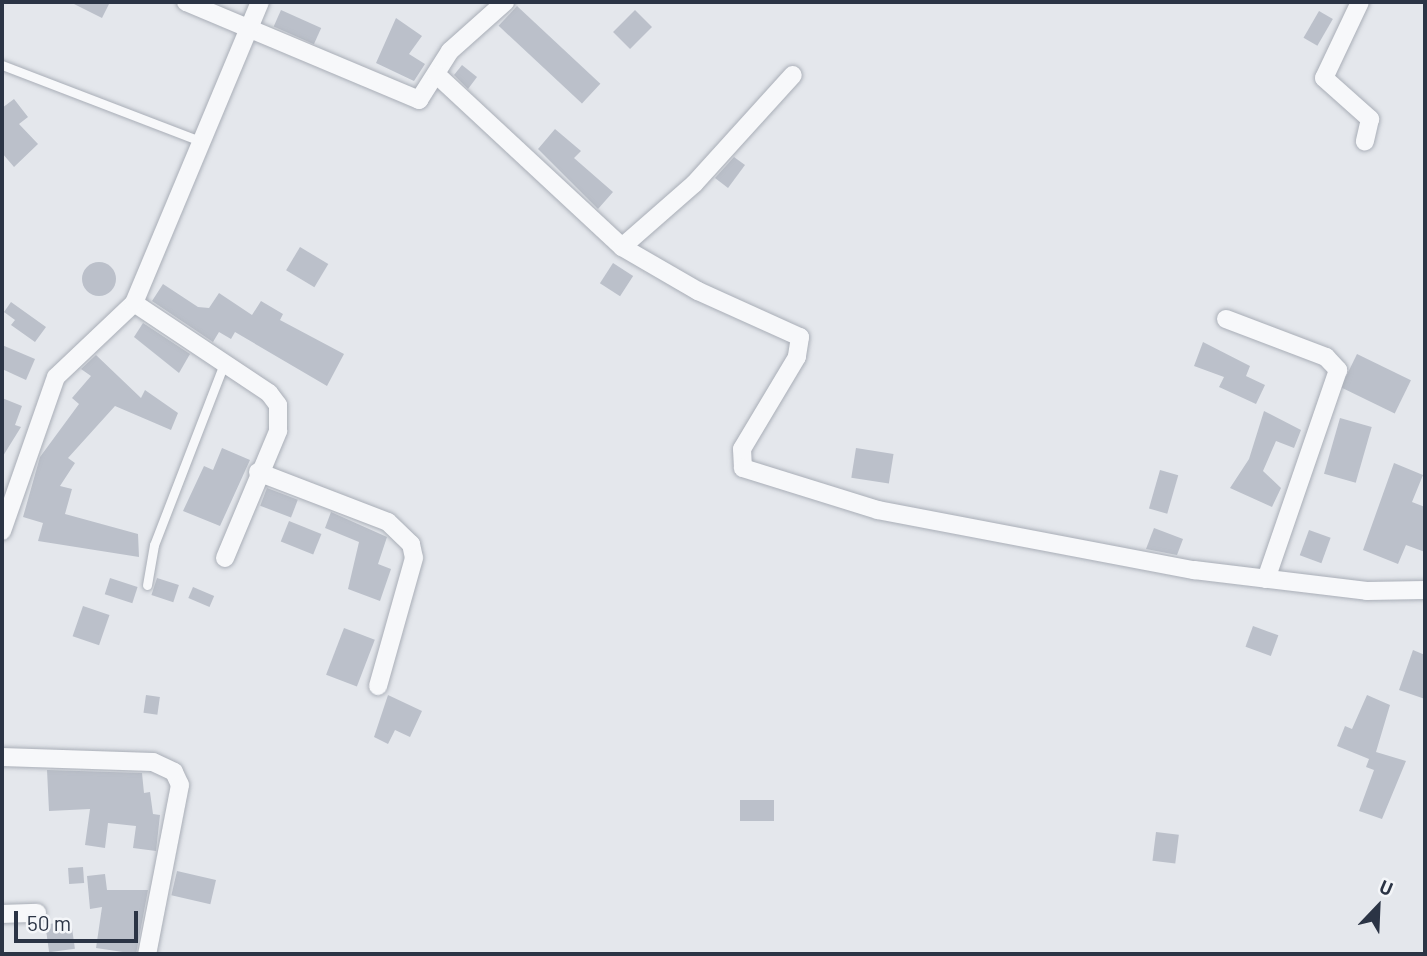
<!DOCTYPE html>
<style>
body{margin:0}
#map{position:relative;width:1427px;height:956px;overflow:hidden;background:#e4e7ec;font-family:Barlow,sans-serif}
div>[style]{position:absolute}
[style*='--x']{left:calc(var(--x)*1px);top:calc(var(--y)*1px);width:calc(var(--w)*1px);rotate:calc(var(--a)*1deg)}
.building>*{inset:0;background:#bbc0ca;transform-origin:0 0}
.round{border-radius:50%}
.roads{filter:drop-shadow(0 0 2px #a9aeb7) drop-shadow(0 0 2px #a9aeb7)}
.lane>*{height:9px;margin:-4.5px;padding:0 4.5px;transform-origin:4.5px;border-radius:4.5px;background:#f7f8fa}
.street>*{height:18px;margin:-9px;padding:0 9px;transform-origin:9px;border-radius:9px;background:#f7f8fa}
span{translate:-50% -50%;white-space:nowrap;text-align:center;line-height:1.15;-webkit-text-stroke:5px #f4f6f9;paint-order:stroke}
.frame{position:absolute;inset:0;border:4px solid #2b3445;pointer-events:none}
.north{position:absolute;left:1343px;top:872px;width:70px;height:70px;-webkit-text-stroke:5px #f4f6f9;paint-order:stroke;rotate:23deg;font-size:19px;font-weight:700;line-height:28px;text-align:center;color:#2b3445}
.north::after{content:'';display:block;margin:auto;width:24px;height:32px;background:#2b3445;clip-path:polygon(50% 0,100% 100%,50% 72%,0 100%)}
.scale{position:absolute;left:14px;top:911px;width:124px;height:32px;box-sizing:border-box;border:4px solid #2b3445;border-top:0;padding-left:9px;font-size:21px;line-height:24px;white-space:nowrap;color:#2b3445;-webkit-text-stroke:5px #f4f6f9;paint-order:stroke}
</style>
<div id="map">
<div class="building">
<i style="clip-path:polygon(70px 2px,110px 2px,102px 18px)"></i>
<i style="left:517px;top:6px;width:114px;height:27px;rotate:43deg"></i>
<i style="left:281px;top:10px;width:44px;height:18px;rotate:24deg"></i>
<i style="left:635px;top:10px;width:24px;height:31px;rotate:45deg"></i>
<i style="left:1319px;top:11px;width:16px;height:31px;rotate:30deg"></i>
<i style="clip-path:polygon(396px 18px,422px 36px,409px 54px,425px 64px,414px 81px,376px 63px)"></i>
<i style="clip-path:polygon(462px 65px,477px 77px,468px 89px,454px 75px)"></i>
<i style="clip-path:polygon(14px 99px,28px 117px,19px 124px,38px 144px,14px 167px,2px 153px,2px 108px)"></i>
<i style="clip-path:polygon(555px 129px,581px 151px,574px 158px,613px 192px,598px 209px,538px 149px)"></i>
<i style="clip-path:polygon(734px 157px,745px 165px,728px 188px,715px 178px)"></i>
<i style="left:300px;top:247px;width:33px;height:27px;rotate:31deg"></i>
<i class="round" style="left:82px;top:262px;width:34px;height:34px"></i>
<i style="left:613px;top:263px;width:24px;height:24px;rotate:33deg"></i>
<i style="clip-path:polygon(163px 284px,198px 307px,209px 308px,219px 293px,252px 315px,261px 301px,283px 314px,280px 320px,344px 354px,327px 386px,235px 332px,231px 339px,219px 332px,213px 342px,152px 301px)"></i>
<i style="clip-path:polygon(11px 302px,46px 327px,35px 342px,11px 325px,15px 320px,4px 312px)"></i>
<i style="clip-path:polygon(143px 323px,190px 354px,179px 373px,134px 337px)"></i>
<i style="clip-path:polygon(1203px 342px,1250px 366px,1246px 376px,1265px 385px,1256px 404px,1219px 387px,1224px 377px,1194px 366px)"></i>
<i style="clip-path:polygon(2px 345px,35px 359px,26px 380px,2px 369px)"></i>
<i style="left:1357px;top:354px;width:60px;height:37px;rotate:26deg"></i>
<i style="clip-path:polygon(96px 355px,141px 398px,145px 390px,178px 413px,171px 430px,115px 406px,68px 458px,75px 463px,60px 486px,72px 489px,65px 514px,138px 534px,139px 557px,38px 541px,43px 523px,23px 517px,40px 457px,79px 404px,72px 398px,91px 376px,81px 369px)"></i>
<i style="clip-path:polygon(2px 398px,22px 406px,15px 425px,21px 427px,3px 456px)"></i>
<i style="clip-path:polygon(1264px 411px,1301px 430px,1294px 448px,1276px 441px,1263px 471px,1281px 488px,1272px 507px,1230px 488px,1249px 459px)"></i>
<i style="left:1340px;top:418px;width:33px;height:58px;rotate:16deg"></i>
<i style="clip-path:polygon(222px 448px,250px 460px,220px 526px,183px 511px,204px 466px,213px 470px)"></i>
<i style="left:856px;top:448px;width:38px;height:30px;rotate:9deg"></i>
<i style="clip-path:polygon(1394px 463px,1423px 475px,1412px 502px,1425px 507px,1425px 552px,1406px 545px,1398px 564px,1363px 550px)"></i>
<i style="left:1160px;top:470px;width:19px;height:40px;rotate:16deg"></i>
<i style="left:267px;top:488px;width:33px;height:19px;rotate:21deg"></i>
<i style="clip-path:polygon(331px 512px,387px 537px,378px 564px,391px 569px,380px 601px,348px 589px,359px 542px,325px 528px)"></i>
<i style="left:289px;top:521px;width:35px;height:22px;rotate:22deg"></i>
<i style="clip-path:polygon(1154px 528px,1183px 539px,1177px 555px,1146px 549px)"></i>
<i style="left:1309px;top:530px;width:23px;height:27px;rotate:20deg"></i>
<i style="left:110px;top:578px;width:29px;height:17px;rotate:18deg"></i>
<i style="left:157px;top:578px;width:23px;height:18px;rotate:18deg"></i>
<i style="left:193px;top:587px;width:23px;height:12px;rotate:23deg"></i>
<i style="left:83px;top:606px;width:28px;height:32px;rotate:19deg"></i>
<i style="left:1253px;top:626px;width:27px;height:22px;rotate:20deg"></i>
<i style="left:344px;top:628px;width:33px;height:50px;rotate:21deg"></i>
<i style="clip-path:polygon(1413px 650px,1425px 655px,1425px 699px,1399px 690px)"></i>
<i style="left:146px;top:695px;width:14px;height:18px;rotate:8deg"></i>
<i style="clip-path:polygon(388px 695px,422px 711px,410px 737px,395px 730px,388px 744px,374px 737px)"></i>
<i style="clip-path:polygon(1367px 695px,1390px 705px,1376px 752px,1406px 761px,1382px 819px,1359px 811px,1374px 770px,1366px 767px,1369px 759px,1337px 746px,1345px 726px,1352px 729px)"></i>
<i style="clip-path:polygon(47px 770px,142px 773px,144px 793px,150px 792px,153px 814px,160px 815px,156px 851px,133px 848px,136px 826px,108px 823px,105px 848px,85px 845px,90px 809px,49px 811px)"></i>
<i style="left:774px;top:800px;width:21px;height:34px;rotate:90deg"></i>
<i style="left:1156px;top:832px;width:23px;height:29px;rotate:7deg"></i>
<i style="left:83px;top:867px;width:16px;height:15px;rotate:86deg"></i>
<i style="left:177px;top:871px;width:40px;height:25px;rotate:13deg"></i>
<i style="clip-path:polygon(105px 874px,107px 890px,148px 890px,136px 954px,96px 948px,102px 907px,90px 909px,87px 876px)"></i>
<i style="left:71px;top:921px;width:28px;height:26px;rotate:82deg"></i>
</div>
<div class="roads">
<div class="lane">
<i style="--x:2;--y:65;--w:215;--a:21"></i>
<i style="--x:147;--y:585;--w:41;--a:-80.1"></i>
<i style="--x:154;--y:545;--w:192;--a:-68.9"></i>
</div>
<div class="street">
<i style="--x:186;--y:2;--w:253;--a:22.8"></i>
<i style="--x:419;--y:100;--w:58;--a:-57.7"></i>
<i style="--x:450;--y:51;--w:74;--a:-41.7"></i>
<i style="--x:1360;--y:2;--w:84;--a:115.3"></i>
<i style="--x:1324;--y:78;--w:62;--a:41.7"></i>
<i style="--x:1370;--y:119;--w:23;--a:103"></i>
<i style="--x:437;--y:75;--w:253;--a:42.9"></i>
<i style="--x:622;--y:247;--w:88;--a:30.1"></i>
<i style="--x:698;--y:291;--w:112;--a:24.3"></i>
<i style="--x:800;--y:337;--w:20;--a:99"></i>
<i style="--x:797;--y:357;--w:107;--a:120.9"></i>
<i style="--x:742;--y:449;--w:19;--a:87"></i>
<i style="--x:743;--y:468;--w:141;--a:17.3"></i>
<i style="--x:878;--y:510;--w:322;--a:10.8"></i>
<i style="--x:1194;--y:570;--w:174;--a:6.9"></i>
<i style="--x:1367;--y:591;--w:58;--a:-1"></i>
<i style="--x:622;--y:247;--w:96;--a:-41.2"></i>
<i style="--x:694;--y:184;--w:147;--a:-47.8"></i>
<i style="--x:1226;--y:319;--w:107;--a:20.8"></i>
<i style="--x:1326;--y:357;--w:18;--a:47"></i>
<i style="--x:1338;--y:370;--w:221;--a:109"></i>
<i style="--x:258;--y:472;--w:139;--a:21"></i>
<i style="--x:388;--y:522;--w:32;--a:44"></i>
<i style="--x:411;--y:544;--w:14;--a:78"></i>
<i style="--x:414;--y:558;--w:133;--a:105.7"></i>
<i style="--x:2;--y:531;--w:163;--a:-70.7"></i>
<i style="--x:56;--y:377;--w:108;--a:-43.5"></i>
<i style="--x:225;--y:558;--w:138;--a:-67.3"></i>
<i style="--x:278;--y:431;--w:26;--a:-90"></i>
<i style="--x:278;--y:405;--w:15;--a:-127"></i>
<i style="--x:269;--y:393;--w:162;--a:-146.3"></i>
<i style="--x:134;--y:303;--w:326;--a:-67.3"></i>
<i style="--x:2;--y:757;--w:151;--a:1.9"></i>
<i style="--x:153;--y:762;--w:23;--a:25"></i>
<i style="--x:174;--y:772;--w:14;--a:65"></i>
<i style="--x:180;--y:785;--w:172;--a:101"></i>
<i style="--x:2;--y:914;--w:35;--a:-2"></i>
</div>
</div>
<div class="frame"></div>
<div class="north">U</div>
<div class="scale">50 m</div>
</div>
